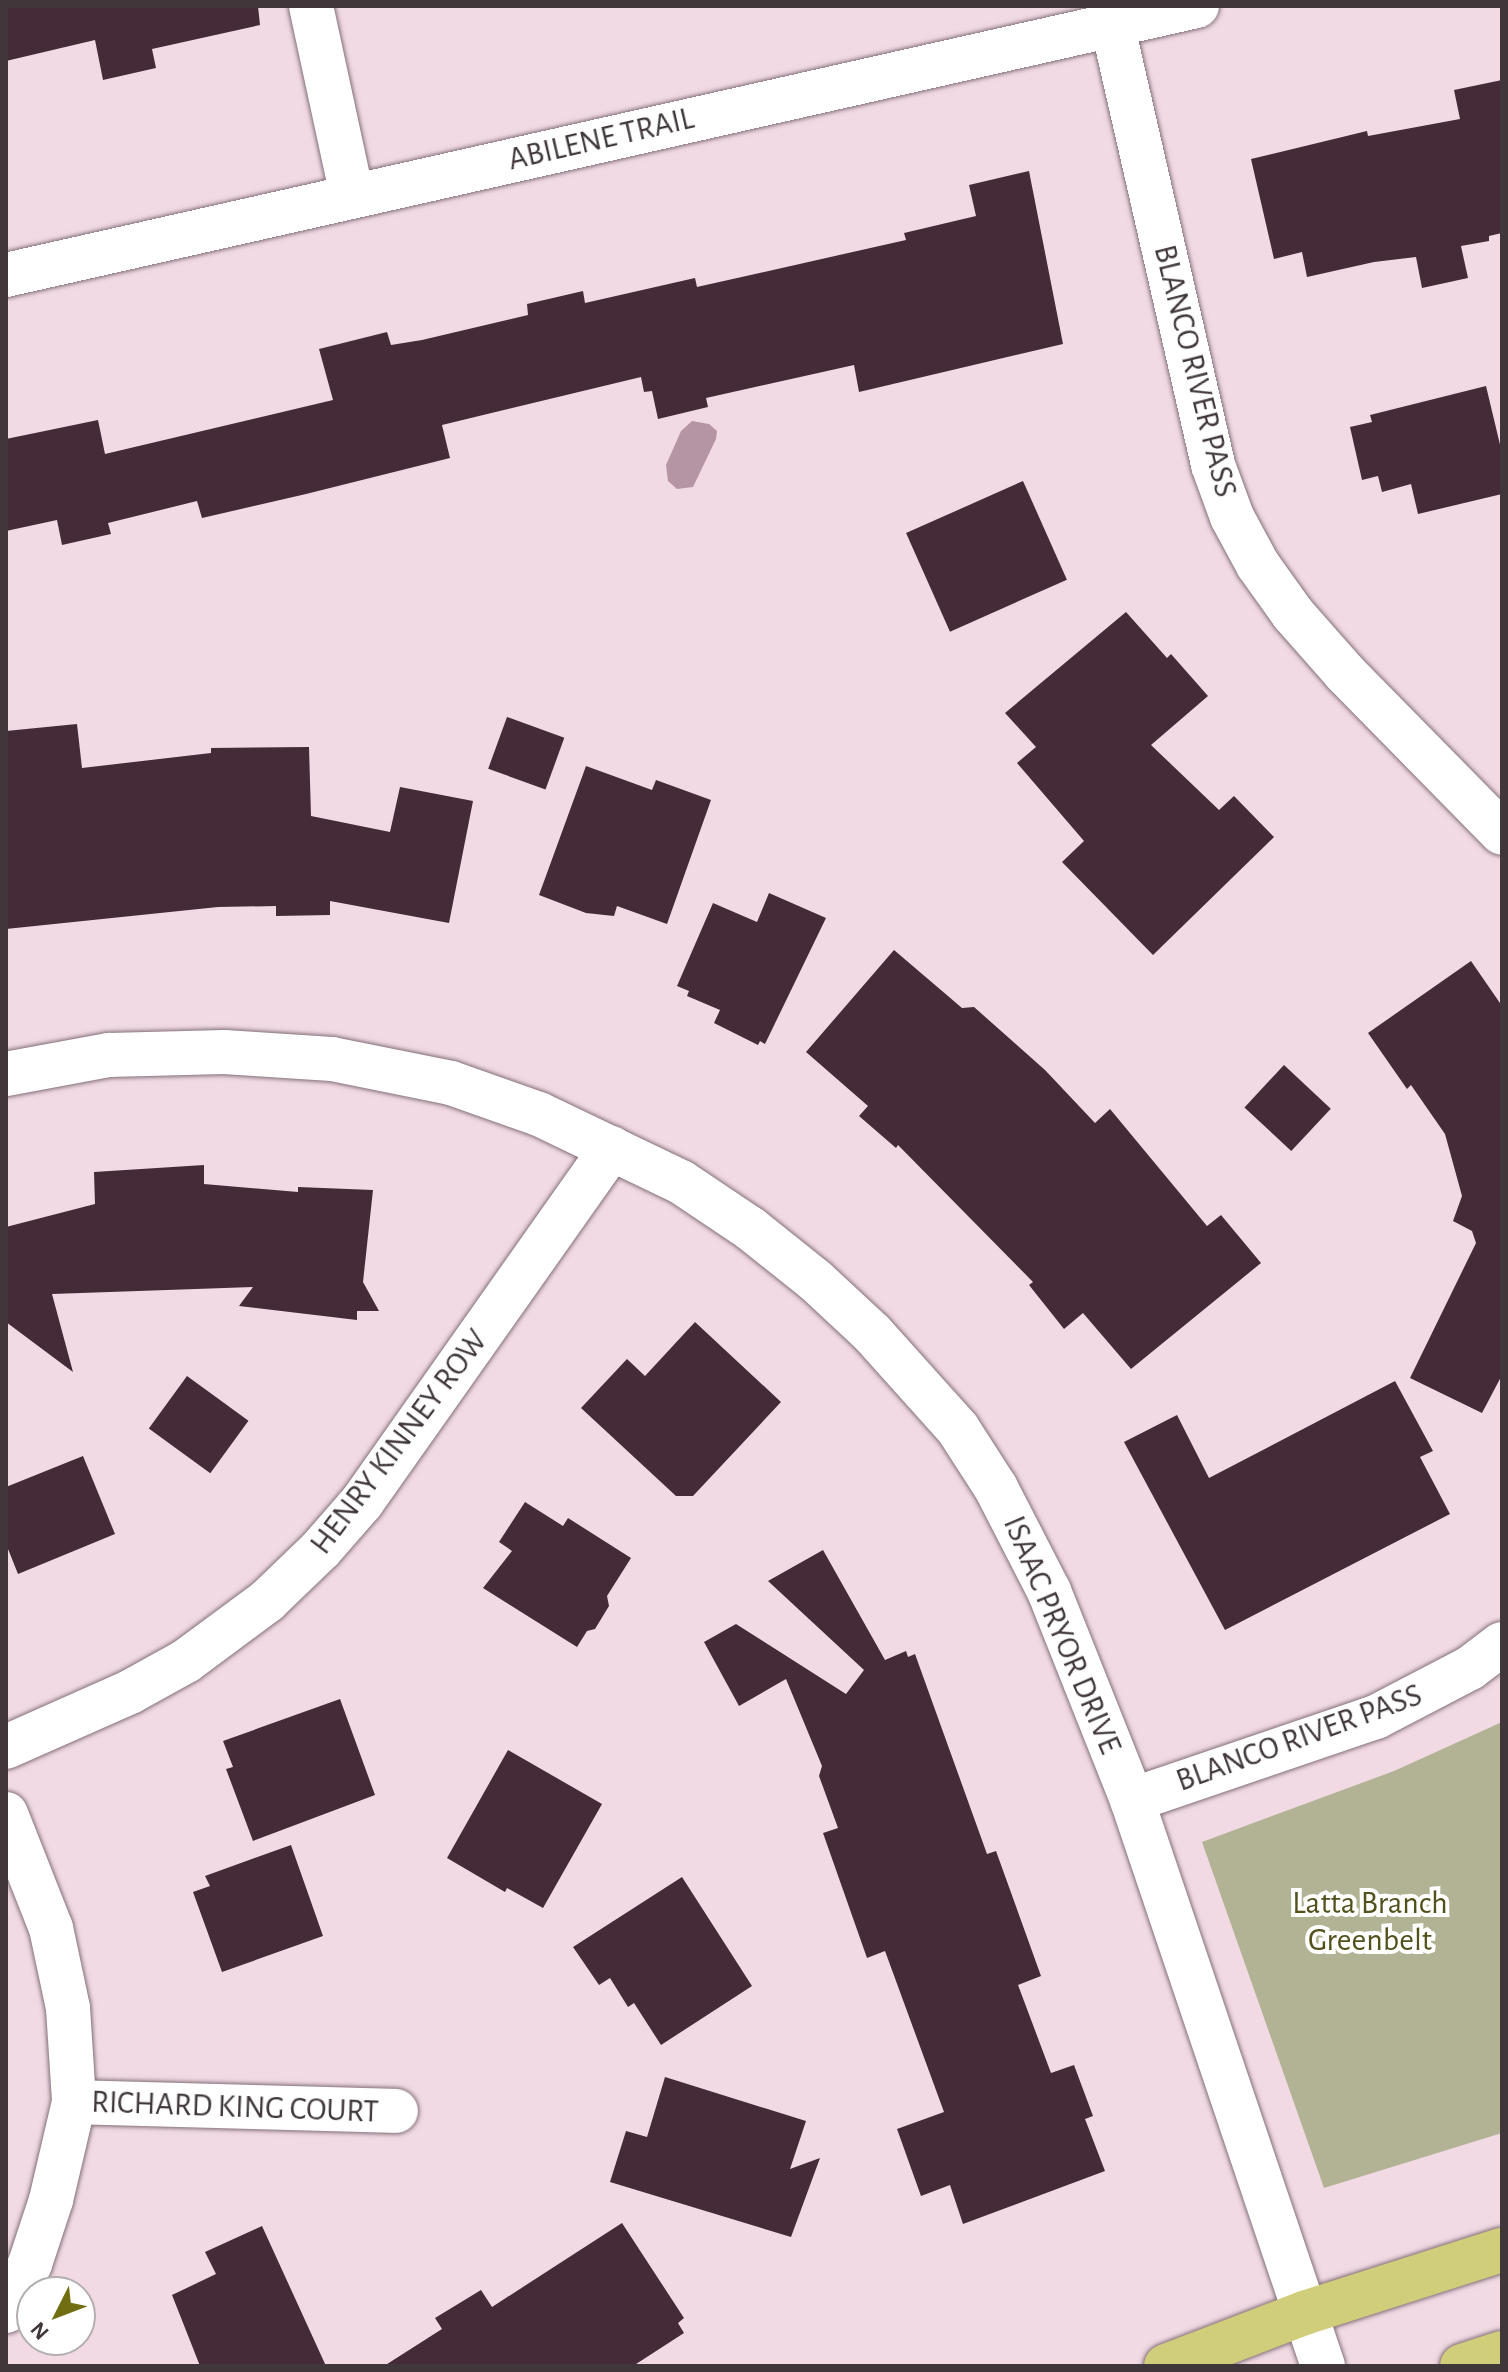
<!DOCTYPE html>
<style>
body{margin:0}
#map{position:relative;width:1508px;height:2372px;overflow:hidden;background:#f1dae4;font-family:"Alegreya Sans",sans-serif}
div>[style]{position:absolute}
[style*='--x']{left:calc(var(--x)*1px);top:calc(var(--y)*1px);width:calc(var(--w)*1px);rotate:calc(var(--a)*1deg)}
.green>*{inset:0;background:#b2b395}
.water>*{inset:0;background:#b595a4}
.building>*{inset:0;background:#452b38;transform-origin:0 0}
.roads{filter:drop-shadow(0 0 2px #84707a) drop-shadow(0 0 2px #84707a)}
.minor>*{height:44px;margin:-22px;padding:0 22px;transform-origin:22px;border-radius:22px;background:#fff}
.major>*{height:44px;margin:-22px;padding:0 22px;transform-origin:22px;border-radius:22px;background:#d0ce7a}
span{translate:-50% -50%;white-space:nowrap;text-align:center;line-height:1.15;-webkit-text-stroke:8px #fff;paint-order:stroke}
.street-label{font-size:32px;color:#40373b}
.park-label{font-size:32px;color:#52511c}
.frame{position:absolute;inset:0;border:8px solid #40373b;pointer-events:none}
.north{position:absolute;left:16px;top:2276px;width:80px;height:80px;box-sizing:border-box;background:#fff;border:2px solid #b3afb1;border-radius:50%;rotate:228deg;font-size:22px;font-weight:700;line-height:32px;text-align:center;color:#40373b}
.north::after{content:'';display:block;margin:auto;width:28px;height:36px;background:#706e10;clip-path:polygon(50% 0,100% 100%,50% 72%,0 100%)}
</style>
<div id="map">
<div class="green">
<i style="clip-path:polygon(1502px 1722px,1502px 2133px,1324px 2188px,1202px 1842px,1394px 1771px)"></i>
</div>
<div class="water">
<i style="clip-path:polygon(692px 421px,709px 424px,717px 431px,716px 439px,693px 487px,677px 489px,668px 481px,666px 465px,681px 431px)"></i>
</div>
<div class="building">
<i style="clip-path:polygon(6px 6px,258px 6px,260px 25px,152px 49px,156px 68px,103px 80px,95px 40px,6px 61px)"></i>
<i style="clip-path:polygon(1502px 80px,1502px 233px,1489px 236px,1489px 241px,1461px 246px,1468px 278px,1422px 288px,1416px 257px,1374px 262px,1307px 277px,1302px 252px,1274px 259px,1251px 159px,1367px 131px,1368px 136px,1460px 119px,1454px 90px)"></i>
<i style="clip-path:polygon(1029px 171px,1063px 344px,859px 392px,854px 365px,706px 398px,708px 407px,658px 419px,652px 391px,644px 392px,641px 377px,442px 425px,450px 458px,306px 494px,202px 518px,197px 501px,108px 523px,111px 534px,62px 545px,57px 520px,6px 531px,6px 439px,98px 420px,105px 454px,333px 400px,319px 349px,387px 332px,391px 345px,422px 340px,528px 315px,527px 304px,583px 291px,585px 303px,695px 278px,697px 287px,906px 240px,904px 233px,976px 216px,969px 185px)"></i>
<i style="clip-path:polygon(1486px 386px,1502px 453px,1502px 494px,1418px 514px,1411px 484px,1382px 492px,1378px 476px,1362px 480px,1350px 427px,1372px 422px,1370px 415px)"></i>
<i style="left:1023px;top:481px;width:108px;height:128px;rotate:66deg"></i>
<i style="clip-path:polygon(1126px 612px,1167px 658px,1171px 654px,1208px 696px,1151px 745px,1219px 810px,1234px 796px,1274px 837px,1153px 955px,1062px 862px,1084px 841px,1017px 763px,1036px 747px,1005px 713px)"></i>
<i style="left:507px;top:717px;width:61px;height:55px;rotate:20deg"></i>
<i style="clip-path:polygon(77px 724px,82px 768px,211px 753px,211px 748px,309px 747px,311px 816px,390px 832px,400px 787px,473px 801px,449px 923px,330px 901px,330px 915px,276px 916px,276px 906px,218px 907px,6px 929px,6px 731px)"></i>
<i style="clip-path:polygon(586px 766px,652px 790px,656px 780px,711px 800px,667px 924px,617px 906px,614px 916px,586px 913px,539px 895px)"></i>
<i style="clip-path:polygon(769px 893px,826px 918px,765px 1044px,760px 1041px,758px 1045px,714px 1023px,720px 1010px,687px 996px,689px 991px,677px 986px,713px 903px,757px 922px)"></i>
<i style="clip-path:polygon(894px 950px,962px 1008px,974px 1007px,1045px 1070px,1095px 1123px,1110px 1109px,1207px 1226px,1221px 1215px,1261px 1263px,1131px 1369px,1083px 1313px,1064px 1329px,1029px 1285px,1033px 1282px,898px 1145px,896px 1148px,859px 1116px,868px 1106px,806px 1052px)"></i>
<i style="clip-path:polygon(1471px 961px,1502px 1006px,1502px 1375px,1482px 1413px,1410px 1378px,1476px 1243px,1472px 1231px,1453px 1221px,1462px 1196px,1445px 1134px,1411px 1085px,1407px 1089px,1368px 1033px)"></i>
<i style="left:1284px;top:1065px;width:64px;height:58px;rotate:43deg"></i>
<i style="clip-path:polygon(204px 1165px,204px 1184px,298px 1192px,298px 1187px,373px 1190px,363px 1282px,379px 1311px,357px 1311px,357px 1320px,239px 1306px,253px 1287px,52px 1294px,73px 1372px,6px 1322px,6px 1227px,95px 1204px,94px 1172px)"></i>
<i style="clip-path:polygon(695px 1322px,781px 1402px,693px 1496px,676px 1496px,581px 1408px,627px 1359px,645px 1376px)"></i>
<i style="left:187px;top:1376px;width:76px;height:65px;rotate:36deg"></i>
<i style="clip-path:polygon(1395px 1381px,1433px 1451px,1420px 1457px,1450px 1514px,1225px 1630px,1124px 1442px,1177px 1415px,1209px 1478px)"></i>
<i style="clip-path:polygon(83px 1456px,115px 1534px,18px 1574px,6px 1544px,6px 1487px)"></i>
<i style="clip-path:polygon(525px 1502px,563px 1526px,568px 1518px,631px 1558px,607px 1596px,609px 1606px,595px 1629px,587px 1631px,577px 1647px,483px 1588px,512px 1551px,499px 1542px)"></i>
<i style="clip-path:polygon(823px 1550px,885px 1660px,906px 1651px,908px 1657px,915px 1654px,987px 1854px,996px 1851px,1041px 1976px,1018px 1985px,1051px 2073px,1074px 2065px,1093px 2116px,1085px 2119px,1105px 2171px,963px 2224px,950px 2185px,921px 2196px,897px 2129px,944px 2112px,885px 1951px,867px 1958px,823px 1833px,838px 1828px,819px 1776px,822px 1766px,786px 1679px,739px 1706px,704px 1642px,736px 1624px,846px 1694px,864px 1670px,768px 1581px)"></i>
<i style="clip-path:polygon(340px 1699px,375px 1795px,253px 1841px,226px 1769px,233px 1767px,223px 1741px)"></i>
<i style="clip-path:polygon(508px 1750px,602px 1804px,543px 1908px,507px 1888px,505px 1892px,447px 1858px)"></i>
<i style="clip-path:polygon(291px 1845px,323px 1936px,222px 1972px,193px 1892px,210px 1886px,205px 1876px)"></i>
<i style="clip-path:polygon(682px 1877px,752px 1986px,661px 2045px,634px 2003px,628px 2007px,610px 1978px,599px 1985px,573px 1947px)"></i>
<i style="clip-path:polygon(665px 2077px,806px 2121px,790px 2169px,820px 2158px,791px 2237px,610px 2182px,626px 2131px,647px 2137px)"></i>
<i style="clip-path:polygon(622px 2223px,684px 2318px,678px 2323px,684px 2333px,633px 2366px,384px 2366px,442px 2329px,435px 2318px,481px 2290px,492px 2307px)"></i>
<i style="clip-path:polygon(262px 2226px,326px 2366px,200px 2366px,172px 2295px,216px 2274px,205px 2252px)"></i>
</div>
<div class="roads">
<div class="minor">
<i style="--x:311;--y:6;--w:193;--a:77.8"></i>
<i style="--x:1108;--y:6;--w:471;--a:77.1"></i>
<i style="--x:1213;--y:465;--w:55;--a:69.9"></i>
<i style="--x:1232;--y:517;--w:55;--a:61.6"></i>
<i style="--x:1258;--y:565;--w:60;--a:54.5"></i>
<i style="--x:1293;--y:614;--w:79;--a:48.6"></i>
<i style="--x:1345;--y:673;--w:224;--a:45.5"></i>
<i style="--x:6;--y:275;--w:1221;--a:-12.73"></i>
<i style="--x:6;--y:1074;--w:105;--a:-10.5"></i>
<i style="--x:109;--y:1055;--w:115;--a:-1.5"></i>
<i style="--x:224;--y:1052;--w:108;--a:3.7"></i>
<i style="--x:332;--y:1059;--w:121;--a:11.4"></i>
<i style="--x:451;--y:1083;--w:93;--a:19.4"></i>
<i style="--x:539;--y:1114;--w:157;--a:25.6"></i>
<i style="--x:681;--y:1182;--w:84;--a:33.9"></i>
<i style="--x:751;--y:1229;--w:82;--a:38.6"></i>
<i style="--x:815;--y:1280;--w:78;--a:42.9"></i>
<i style="--x:872;--y:1333;--w:129;--a:48.1"></i>
<i style="--x:958;--y:1429;--w:70;--a:57.2"></i>
<i style="--x:996;--y:1488;--w:116;--a:62.8"></i>
<i style="--x:1049;--y:1591;--w:225;--a:68.3"></i>
<i style="--x:1132;--y:1800;--w:597;--a:71.35"></i>
<i style="--x:6;--y:1747;--w:136;--a:-23.9"></i>
<i style="--x:130;--y:1692;--w:64;--a:-29"></i>
<i style="--x:186;--y:1661;--w:101;--a:-36.5"></i>
<i style="--x:267;--y:1601;--w:75;--a:-43.9"></i>
<i style="--x:321;--y:1549;--w:62;--a:-48.9"></i>
<i style="--x:362;--y:1502;--w:433;--a:-54.8"></i>
<i style="--x:1132;--y:1800;--w:258;--a:-18.8"></i>
<i style="--x:1376;--y:1717;--w:106;--a:-27.5"></i>
<i style="--x:1470;--y:1668;--w:40;--a:-37"></i>
<i style="--x:6;--y:1814;--w:123;--a:68.5"></i>
<i style="--x:51;--y:1928;--w:82;--a:78"></i>
<i style="--x:68;--y:2008;--w:94;--a:86.3"></i>
<i style="--x:74;--y:2102;--w:101;--a:103.2"></i>
<i style="--x:51;--y:2200;--w:67;--a:108.2"></i>
<i style="--x:30;--y:2264;--w:53;--a:117.1"></i>
<i style="--x:74;--y:2102;--w:322;--a:1.6"></i>
</div>
<div class="major">
<i style="--x:1166;--y:2366;--w:148;--a:-21"></i>
<i style="--x:1304;--y:2313;--w:208;--a:-17.7"></i>
<i style="--x:1462;--y:2366;--w:42;--a:-18"></i>
</div>
</div>
<div class="street-label">
<span style="left:601px;top:139px;rotate:-13deg">ABILENE TRAIL</span>
<span style="left:1195px;top:371px;rotate:76deg">BLANCO RIVER PASS</span>
<span style="left:399px;top:1442px;rotate:-53deg">HENRY KINNEY ROW</span>
<span style="left:1062px;top:1635px;rotate:67deg">ISAAC PRYOR DRIVE</span>
<span style="left:1299px;top:1738px;rotate:-20deg">BLANCO RIVER PASS</span>
<span style="left:235px;top:2107px;rotate:2deg">RICHARD KING COURT</span>
</div>
<div class="park-label">
<span style="left:1370px;top:1922px">Latta Branch<br>Greenbelt</span>
</div>
<div class="frame"></div>
<div class="north">N</div>
</div>
